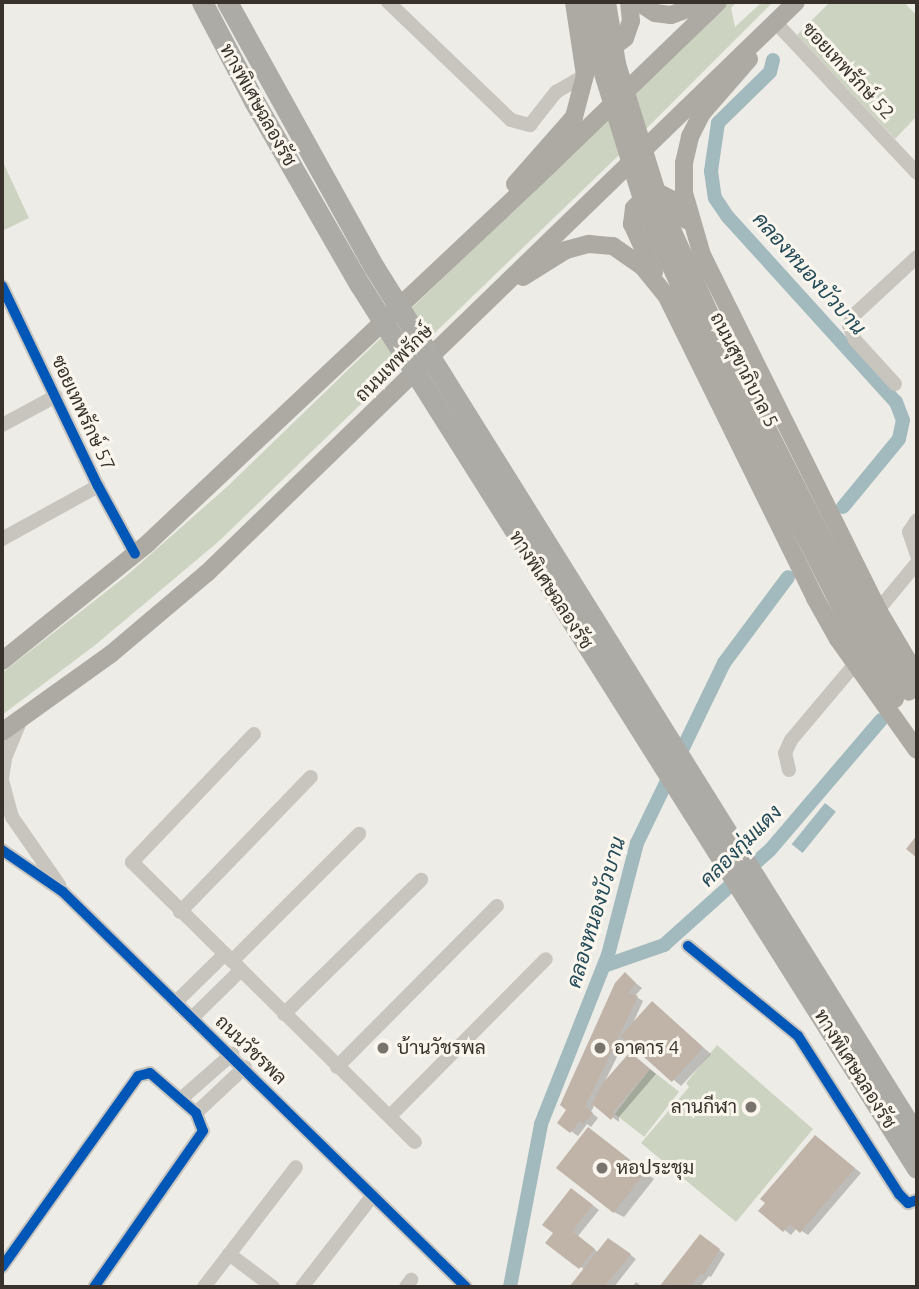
<!DOCTYPE html>
<meta charset="utf-8">
<style>
body{margin:0}
#map{position:relative;width:919px;height:1289px;overflow:hidden;background:#eeece6;font-family:Ubuntu,Sarabun,sans-serif}
div>[style]{position:absolute}
[style*='--x']{left:calc(var(--x)*1px);top:calc(var(--y)*1px);width:calc(var(--w)*1px);rotate:calc(var(--a)*1deg)}
.green>*{inset:0;background:#ccd4c1;transform-origin:0 0}
.water>*{inset:0;background:#a2babe;transform-origin:0 0}
.shadow>*{inset:0;background:#0003}
.canal>*{height:14px;margin:-7px;padding:0 7px;transform-origin:7px;border-radius:7px;background:#a2babe}
.building>*{inset:0;background:#c0b4a9;transform-origin:0 0}
.minor>*{height:14px;margin:-7px;padding:0 7px;transform-origin:7px;border-radius:7px;background:#c8c4be}
.major>*{height:18px;margin:-9px;padding:0 9px;transform-origin:9px;border-radius:9px;background:#ada9a3}
.major-bridge>*{height:18px;margin:-9px;padding:0 9px;transform-origin:9px;border-radius:9px;background:#ada9a3}
.highway-bridge>*{height:21px;margin:-10.5px;padding:0 10.5px;transform-origin:10.5px;border-radius:10.5px;background:#adaba5}
.cycleway>*{height:10px;margin:-5px;padding:0 5px;transform-origin:5px;border-radius:5px;background:#0057b8}
.dots>*{width:19px;height:19px;translate:-50% -50%;box-sizing:border-box;border:4px solid #faf6ee;border-radius:50%}
span{translate:-50% -50%;white-space:nowrap;text-align:center;line-height:1.15;-webkit-text-stroke:6px #faf6ee;paint-order:stroke}
.street-label{font-size:19px;color:#39322c}
.poi-label{font-size:19px;color:#39322c}
.left{translate:0 -50%;text-align:left}
.right{translate:-100% -50%;text-align:right}
.water-label{font-size:21px;color:#244b58;font-style:italic}
.frame{position:absolute;inset:0;border:4px solid #39322c;pointer-events:none}
</style>
<div id="map">
<div class="green">
<i style="clip-path:polygon(728px 2px,737px 2px,731px 8px,735px 27px,762px 2px,773px 2px,647px 128px,218px 542px,94px 646px,2px 715px,2px 673px,126px 576px,229px 485px)"></i>
<i style="clip-path:polygon(830px 2px,904px 2px,917px 16px,917px 116px,895px 139px,797px 35px)"></i>
<i style="clip-path:polygon(2px 160px,29px 218px,2px 231px)"></i>
<i style="clip-path:polygon(717px 1045px,813px 1129px,736px 1222px,641px 1143px,689px 1087px,686px 1083px)"></i>
<i style="left:650px;top:1069px;width:37px;height:57px;rotate:38deg"></i>
</div>
<div class="water">
<i style="left:825px;top:803px;width:14px;height:53px;rotate:39deg"></i>
</div>
<div class="shadow">
<i style="clip-path:polygon(625px 975px,642px 988px,635px 996px,643px 1001px,633px 1023px,652px 1004px,711px 1054px,681px 1086px,626px 1039px,605px 1081px,637px 1058px,656px 1074px,619px 1117px,619px 1122px,595px 1104px,591px 1112px,598px 1118px,591px 1127px,587px 1124px,578px 1136px,559px 1123px,569px 1110px)"></i>
<i style="clip-path:polygon(598px 1135px,654px 1179px,624px 1217px,614px 1212px)"></i>
<i style="clip-path:polygon(815px 1137px,861px 1173px,808px 1235px,797px 1228px,791px 1235px,760px 1211px)"></i>
<i style="clip-path:polygon(578px 1194px,599px 1210px,578px 1236px,599px 1253px,616px 1244px,636px 1259px,614px 1287px,571px 1287px,585px 1270px,548px 1242px)"></i>
<i style="clip-path:polygon(700px 1236px,725px 1254px,711px 1277px,709px 1276px,700px 1287px,661px 1287px)"></i>
<i style="clip-path:polygon(636px 1282px,640px 1285px,643px 1287px,632px 1287px)"></i>
</div>
<div class="canal">
<i style="--x:773;--y:60;--w:12;--a:104"></i>
<i style="--x:770;--y:72;--w:73;--a:135.6"></i>
<i style="--x:718;--y:123;--w:49;--a:98.3"></i>
<i style="--x:711;--y:171;--w:27;--a:82"></i>
<i style="--x:715;--y:198;--w:23;--a:56"></i>
<i style="--x:728;--y:217;--w:250;--a:47.8"></i>
<i style="--x:896;--y:402;--w:19;--a:69"></i>
<i style="--x:903;--y:420;--w:19;--a:102"></i>
<i style="--x:899;--y:439;--w:88;--a:129.5"></i>
<i style="--x:604;--y:966;--w:64;--a:-19.3"></i>
<i style="--x:664;--y:945;--w:142;--a:-41.9"></i>
<i style="--x:770;--y:850;--w:171;--a:-49.5"></i>
<i style="--x:510;--y:1287;--w:166;--a:-79.2"></i>
<i style="--x:541;--y:1124;--w:182;--a:-68.4"></i>
<i style="--x:608;--y:955;--w:116;--a:-75.5"></i>
<i style="--x:637;--y:843;--w:200;--a:-64.2"></i>
<i style="--x:724;--y:663;--w:107;--a:-53.3"></i>
</div>
<div class="building">
<i style="clip-path:polygon(917px 835px,917px 858px,906px 849px)"></i>
<i style="clip-path:polygon(625px 972px,636px 983px,628px 993px,638px 996px,585px 1107px,593px 1113px,583px 1124px,580px 1121px,570px 1133px,557px 1123px,566px 1110px,560px 1105px,615px 983px)"></i>
<i style="left:652px;top:1001px;width:69px;height:47px;rotate:42deg"></i>
<i style="clip-path:polygon(630px 1052px,650px 1069px,613px 1112px,615px 1114px,611px 1120px,592px 1104px,602px 1084px)"></i>
<i style="left:588px;top:1127px;width:73px;height:52px;rotate:38deg"></i>
<i style="clip-path:polygon(815px 1135px,855px 1168px,800px 1233px,790px 1224px,783px 1232px,758px 1211px,765px 1203px,760px 1199px)"></i>
<i style="clip-path:polygon(571px 1188px,593px 1205px,572px 1231px,595px 1249px,579px 1269px,545px 1243px,553px 1233px,542px 1225px)"></i>
<i style="clip-path:polygon(700px 1234px,720px 1249px,704px 1275px,701px 1273px,690px 1287px,659px 1287px)"></i>
<i style="clip-path:polygon(608px 1238px,631px 1254px,604px 1287px,569px 1287px)"></i>
</div>
<div class="minor">
<i style="--x:388;--y:2;--w:170;--a:43.8"></i>
<i style="--x:511;--y:120;--w:20;--a:15"></i>
<i style="--x:530;--y:125;--w:42;--a:-51.8"></i>
<i style="--x:556;--y:92;--w:34;--a:-30"></i>
<i style="--x:778;--y:25;--w:203;--a:46.8"></i>
<i style="--x:2;--y:286;--w:222;--a:64.4"></i>
<i style="--x:98;--y:486;--w:77;--a:61.4"></i>
<i style="--x:895;--y:384;--w:59;--a:-132.3"></i>
<i style="--x:855;--y:340;--w:16;--a:-112"></i>
<i style="--x:849;--y:325;--w:10;--a:-66"></i>
<i style="--x:853;--y:316;--w:87;--a:-42.7"></i>
<i style="--x:2;--y:425;--w:61;--a:-28.2"></i>
<i style="--x:917;--y:520;--w:14;--a:124"></i>
<i style="--x:909;--y:532;--w:24;--a:71"></i>
<i style="--x:2;--y:539;--w:110;--a:-28.9"></i>
<i style="--x:878;--y:610;--w:61;--a:-50.3"></i>
<i style="--x:22;--y:717;--w:44;--a:112.5"></i>
<i style="--x:5;--y:758;--w:22;--a:98"></i>
<i style="--x:2;--y:780;--w:38;--a:75"></i>
<i style="--x:12;--y:817;--w:83;--a:55.3"></i>
<i style="--x:254;--y:734;--w:177;--a:133.6"></i>
<i style="--x:132;--y:862;--w:398;--a:44.7"></i>
<i style="--x:789;--y:770;--w:17;--a:-103"></i>
<i style="--x:785;--y:753;--w:14;--a:-65"></i>
<i style="--x:791;--y:740;--w:99;--a:-49.9"></i>
<i style="--x:2;--y:850;--w:74;--a:34.5"></i>
<i style="--x:63;--y:892;--w:564;--a:44.43"></i>
<i style="--x:180;--y:912;--w:188;--a:-45.9"></i>
<i style="--x:688;--y:946;--w:142;--a:39.3"></i>
<i style="--x:798;--y:1036;--w:188;--a:57.4"></i>
<i style="--x:899;--y:1194;--w:13;--a:45"></i>
<i style="--x:908;--y:1203;--w:9;--a:-18"></i>
<i style="--x:232;--y:961;--w:180;--a:-45"></i>
<i style="--x:177;--y:1001;--w:67;--a:-44.4"></i>
<i style="--x:284;--y:1014;--w:192;--a:-44.4"></i>
<i style="--x:193;--y:1017;--w:67;--a:-44.4"></i>
<i style="--x:337;--y:1067;--w:227;--a:-45.2"></i>
<i style="--x:182;--y:1098;--w:67;--a:-41.3"></i>
<i style="--x:196;--y:1113;--w:67;--a:-43.2"></i>
<i style="--x:390;--y:1116;--w:221;--a:-45.2"></i>
<i style="--x:229;--y:1254;--w:55;--a:36.9"></i>
<i style="--x:2;--y:1267;--w:234;--a:-54.5"></i>
<i style="--x:138;--y:1076;--w:12;--a:-14"></i>
<i style="--x:150;--y:1073;--w:61;--a:41"></i>
<i style="--x:196;--y:1113;--w:19;--a:69"></i>
<i style="--x:203;--y:1131;--w:190;--a:124.9"></i>
<i style="--x:204;--y:1287;--w:151;--a:-52.5"></i>
<i style="--x:302;--y:1287;--w:116;--a:-52.3"></i>
<i style="--x:406;--y:1287;--w:9;--a:-54"></i>
</div>
<div class="major">
<i style="--x:638;--y:2;--w:20;--a:33"></i>
<i style="--x:655;--y:13;--w:16;--a:7"></i>
<i style="--x:671;--y:15;--w:38;--a:-20"></i>
<i style="--x:605;--y:53;--w:25;--a:-37"></i>
<i style="--x:625;--y:38;--w:18;--a:-71"></i>
<i style="--x:631;--y:21;--w:19;--a:-96"></i>
<i style="--x:749;--y:59;--w:72;--a:131"></i>
<i style="--x:702;--y:113;--w:27;--a:117"></i>
<i style="--x:690;--y:137;--w:27;--a:103"></i>
<i style="--x:684;--y:163;--w:30;--a:90"></i>
<i style="--x:684;--y:193;--w:65;--a:73.8"></i>
<i style="--x:702;--y:255;--w:396;--a:63.6"></i>
<i style="--x:878;--y:610;--w:77;--a:59.4"></i>
<i style="--x:515;--y:184;--w:89;--a:-48.6"></i>
<i style="--x:574;--y:117;--w:43;--a:-75.3"></i>
<i style="--x:585;--y:75;--w:74;--a:-98.6"></i>
<i style="--x:654;--y:272;--w:53;--a:-114.6"></i>
<i style="--x:632;--y:224;--w:16;--a:-83"></i>
<i style="--x:634;--y:208;--w:16;--a:-45"></i>
<i style="--x:645;--y:197;--w:16;--a:-11"></i>
<i style="--x:661;--y:194;--w:16;--a:27"></i>
<i style="--x:675;--y:201;--w:22;--a:60"></i>
<i style="--x:523;--y:277;--w:51;--a:-32.1"></i>
<i style="--x:566;--y:250;--w:24;--a:-15"></i>
<i style="--x:589;--y:244;--w:24;--a:5"></i>
<i style="--x:613;--y:246;--w:37;--a:35"></i>
<i style="--x:643;--y:267;--w:38;--a:51"></i>
<i style="--x:667;--y:297;--w:335;--a:63.8"></i>
<i style="--x:815;--y:598;--w:47;--a:60.7"></i>
<i style="--x:838;--y:639;--w:136;--a:54.6"></i>
<i style="--x:2;--y:661;--w:188;--a:-38.9"></i>
<i style="--x:148;--y:543;--w:536;--a:-43.26"></i>
<i style="--x:538;--y:176;--w:250;--a:-44"></i>
<i style="--x:2;--y:732;--w:134;--a:-35.6"></i>
<i style="--x:111;--y:654;--w:126;--a:-40.2"></i>
<i style="--x:207;--y:573;--w:820;--a:-44.11"></i>
</div>
<div class="major-bridge">
<i style="--x:590;--y:2;--w:66;--a:80.4"></i>
<i style="--x:601;--y:67;--w:152;--a:72.8"></i>
<i style="--x:646;--y:212;--w:128;--a:65.4"></i>
<i style="--x:699;--y:328;--w:341;--a:63.1"></i>
<i style="--x:853;--y:632;--w:79;--a:57.9"></i>
<i style="--x:607;--y:2;--w:63;--a:80.8"></i>
<i style="--x:617;--y:64;--w:148;--a:72.7"></i>
<i style="--x:661;--y:205;--w:129;--a:65.8"></i>
<i style="--x:714;--y:323;--w:337;--a:63.2"></i>
<i style="--x:866;--y:624;--w:80;--a:57.7"></i>
</div>
<div class="highway-bridge">
<i style="--x:202;--y:2;--w:112;--a:62.3"></i>
<i style="--x:254;--y:101;--w:212;--a:60.1"></i>
<i style="--x:360;--y:285;--w:1044;--a:57.76"></i>
<i style="--x:227;--y:2;--w:303;--a:61"></i>
<i style="--x:374;--y:267;--w:1026;--a:58.03"></i>
</div>
<div class="cycleway">
<i style="--x:2;--y:286;--w:222;--a:64.4"></i>
<i style="--x:98;--y:486;--w:77;--a:61.4"></i>
<i style="--x:2;--y:850;--w:74;--a:34.5"></i>
<i style="--x:63;--y:892;--w:564;--a:44.43"></i>
<i style="--x:688;--y:946;--w:142;--a:39.3"></i>
<i style="--x:798;--y:1036;--w:188;--a:57.4"></i>
<i style="--x:899;--y:1194;--w:13;--a:45"></i>
<i style="--x:908;--y:1203;--w:9;--a:-18"></i>
<i style="--x:2;--y:1267;--w:234;--a:-54.5"></i>
<i style="--x:138;--y:1076;--w:12;--a:-14"></i>
<i style="--x:150;--y:1073;--w:61;--a:41"></i>
<i style="--x:196;--y:1113;--w:19;--a:69"></i>
<i style="--x:203;--y:1131;--w:190;--a:124.9"></i>
</div>
<div class="dots">
<i style="left:383px;top:1048px;background:#78736d"></i>
<i style="left:600px;top:1048px;background:#78736d"></i>
<i style="left:751px;top:1107px;background:#78736d"></i>
<i style="left:602px;top:1168px;background:#78736d"></i>
</div>
<div class="street-label">
<span style="left:848px;top:71px;rotate:47deg">ซอยเทพรักษ์ 52</span>
<span style="left:258px;top:105px;rotate:61deg">ทางพิเศษฉลองรัช</span>
<span style="left:394px;top:363px;rotate:-45deg">ถนนเทพรักษ์</span>
<span style="left:744px;top:370px;rotate:63deg">ถนนสุขาภิบาล 5</span>
<span style="left:83px;top:413px;rotate:65deg">ซอยเทพรักษ์ 57</span>
<span style="left:551px;top:590px;rotate:57deg">ทางพิเศษฉลองรัช</span>
<span style="left:251px;top:1050px;rotate:44deg">ถนนวัชรพล</span>
<span style="left:855px;top:1069px;rotate:58deg">ทางพิเศษฉลองรัช</span>
</div>
<div class="poi-label">
<span class="left" style="left:397px;top:1048px">บ้านวัชรพล</span>
<span class="left" style="left:614px;top:1048px">อาคาร 4</span>
<span class="right" style="left:737px;top:1107px">ลานกีฬา</span>
<span class="left" style="left:616px;top:1168px">หอประชุม</span>
</div>
<div class="water-label">
<span style="left:810px;top:273px;rotate:48deg">คลองหนองบัวบาน</span>
<span style="left:740px;top:845px;rotate:-45deg">คลองกุ่มแดง</span>
<span style="left:595px;top:912px;rotate:-73deg">คลองหนองบัวบาน</span>
</div>
<div class="frame"></div>
</div>
